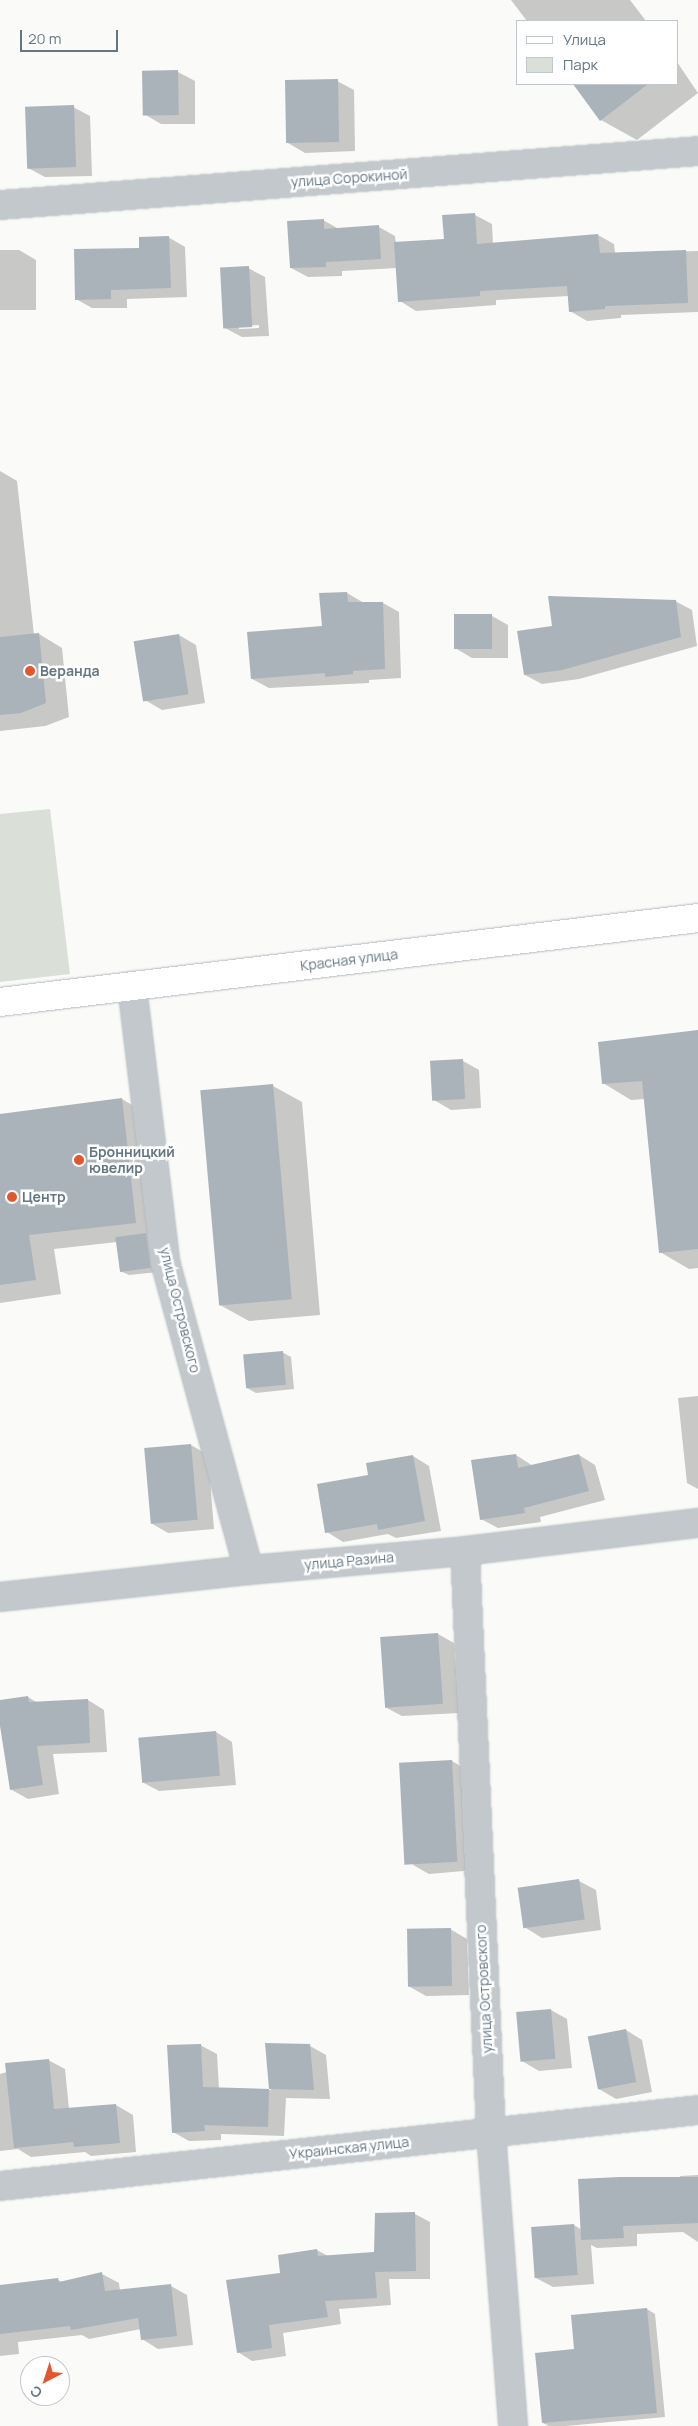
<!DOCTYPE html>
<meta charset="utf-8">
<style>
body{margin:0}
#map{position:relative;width:698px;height:2426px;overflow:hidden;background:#fafaf8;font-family:Manrope,sans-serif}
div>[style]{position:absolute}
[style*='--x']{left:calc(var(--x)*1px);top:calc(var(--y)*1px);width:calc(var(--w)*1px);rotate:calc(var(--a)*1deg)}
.green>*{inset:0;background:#dadfd7}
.shadow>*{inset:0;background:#0003}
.building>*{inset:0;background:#aab3b9;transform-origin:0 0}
.roads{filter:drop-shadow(0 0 1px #b3babf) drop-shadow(0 0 1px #b3babf)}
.street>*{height:28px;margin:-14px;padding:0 14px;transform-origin:14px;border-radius:14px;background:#c3c8cc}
.secondary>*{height:28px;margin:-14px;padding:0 14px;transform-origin:14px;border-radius:14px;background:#fff}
.dots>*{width:14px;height:14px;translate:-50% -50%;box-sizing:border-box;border:2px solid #fff;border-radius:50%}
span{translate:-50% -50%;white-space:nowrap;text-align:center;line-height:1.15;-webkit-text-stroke:5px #fff;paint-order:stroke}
.street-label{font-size:14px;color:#657683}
.poi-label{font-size:14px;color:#657683;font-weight:700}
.left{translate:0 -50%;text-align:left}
.legend{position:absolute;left:516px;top:20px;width:162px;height:65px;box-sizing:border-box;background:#fff;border:1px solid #c1c8cd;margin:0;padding:6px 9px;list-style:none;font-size:15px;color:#657683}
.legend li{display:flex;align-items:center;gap:10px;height:25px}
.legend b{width:25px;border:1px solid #c1c8cd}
.north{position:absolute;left:20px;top:2356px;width:50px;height:50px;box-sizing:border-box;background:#fff;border:1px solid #c1c8cd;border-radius:50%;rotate:220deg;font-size:14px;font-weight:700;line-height:20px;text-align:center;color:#657683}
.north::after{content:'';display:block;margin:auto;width:18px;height:22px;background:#e4572e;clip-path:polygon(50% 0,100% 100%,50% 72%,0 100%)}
.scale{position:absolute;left:20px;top:30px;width:98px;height:22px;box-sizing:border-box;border:2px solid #657683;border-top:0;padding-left:6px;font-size:15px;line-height:18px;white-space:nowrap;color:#657683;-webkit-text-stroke:4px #fff;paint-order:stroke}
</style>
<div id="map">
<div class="green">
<i style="clip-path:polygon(50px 809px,70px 974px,0 982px,0 814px)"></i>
</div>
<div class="shadow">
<i style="clip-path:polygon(511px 0,630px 0,646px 21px,527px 21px)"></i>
<i style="clip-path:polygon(677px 62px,698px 93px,637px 140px,601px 120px,574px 84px,677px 84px)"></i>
<i style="clip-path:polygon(178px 72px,195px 81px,195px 124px,161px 124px,144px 114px)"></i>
<i style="clip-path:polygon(337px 81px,354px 90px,355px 151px,305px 153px,288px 143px)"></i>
<i style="clip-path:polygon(73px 107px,90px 116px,92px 176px,45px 177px,28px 168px)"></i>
<i style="clip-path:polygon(475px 215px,492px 224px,493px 244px,598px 235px,614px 244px,615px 253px,698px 251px,698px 312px,621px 315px,621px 318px,587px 321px,570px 311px,569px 296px,496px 300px,496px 305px,416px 311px,400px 301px,397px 268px,342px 271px,342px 276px,308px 277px,291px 268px,323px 220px,339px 229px,379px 227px,395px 236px,396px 244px,445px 240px)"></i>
<i style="clip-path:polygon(168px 237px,185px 247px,187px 297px,127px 299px,127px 308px,92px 308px,76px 299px,140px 249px)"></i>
<i style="clip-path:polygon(0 250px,19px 250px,36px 260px,36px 310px,0 310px)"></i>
<i style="clip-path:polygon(evenodd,248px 268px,265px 277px,269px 336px,242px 337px,225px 328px,248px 268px,259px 325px,259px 328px,239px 329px,239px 326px,259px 325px)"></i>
<i style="clip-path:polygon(0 471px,17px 481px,34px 635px,39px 634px,62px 648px,69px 717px,45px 726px,0 731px)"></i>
<i style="clip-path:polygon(347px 593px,364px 603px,383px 603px,399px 612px,401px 678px,369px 680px,369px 683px,269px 688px,252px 679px,323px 627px)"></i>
<i style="clip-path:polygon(675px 601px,692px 610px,697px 646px,579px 679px,542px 684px,525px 675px,554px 627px)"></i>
<i style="clip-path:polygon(492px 616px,508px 625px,508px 658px,472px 658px,455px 648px)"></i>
<i style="clip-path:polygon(179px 635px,196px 645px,205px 703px,162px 710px,145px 700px)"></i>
<i style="clip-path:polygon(698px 1032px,698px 1268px,689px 1269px,660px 1252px,645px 1099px,631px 1100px,603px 1083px)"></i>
<i style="clip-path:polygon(463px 1061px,479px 1070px,481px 1108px,451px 1110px,434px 1100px)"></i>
<i style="clip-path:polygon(273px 1086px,302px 1102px,320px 1315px,249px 1321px,220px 1305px)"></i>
<i style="clip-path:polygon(122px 1099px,147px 1114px,158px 1272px,129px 1275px,120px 1271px,117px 1242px,54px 1249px,61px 1294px,0 1303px,0 1116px)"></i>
<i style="clip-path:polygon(282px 1352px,291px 1357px,294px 1389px,256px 1393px,247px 1388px)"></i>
<i style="clip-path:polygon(698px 1396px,698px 1489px,687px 1483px,678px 1398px)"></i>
<i style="clip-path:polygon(191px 1445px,208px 1455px,214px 1529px,168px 1533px,151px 1523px)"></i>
<i style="clip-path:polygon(516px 1455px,533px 1466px,579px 1455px,595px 1465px,605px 1500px,540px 1517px,541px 1522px,498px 1528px,481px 1519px,473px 1461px)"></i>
<i style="clip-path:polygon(413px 1456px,429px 1466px,441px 1531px,396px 1538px,388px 1534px,343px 1542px,327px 1532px,370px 1476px)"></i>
<i style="clip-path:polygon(438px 1634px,454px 1643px,459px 1713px,402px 1716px,385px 1707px)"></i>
<i style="clip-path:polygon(28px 1697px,38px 1703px,88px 1700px,104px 1710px,107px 1752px,53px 1754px,59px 1794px,28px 1799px,12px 1790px,0 1702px)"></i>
<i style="clip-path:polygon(216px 1732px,232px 1742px,236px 1785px,159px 1791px,142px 1782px)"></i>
<i style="clip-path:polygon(452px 1761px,469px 1771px,475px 1870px,429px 1874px,413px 1865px)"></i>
<i style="clip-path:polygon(579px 1881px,596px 1890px,601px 1930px,542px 1938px,526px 1928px)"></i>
<i style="clip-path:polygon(450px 1929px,467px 1939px,469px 1995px,426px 1996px,410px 1987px)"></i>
<i style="clip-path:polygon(551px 2010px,567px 2019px,572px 2068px,539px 2071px,522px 2061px)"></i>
<i style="clip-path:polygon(626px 2030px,642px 2040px,652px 2092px,616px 2099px,599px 2089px)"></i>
<i style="clip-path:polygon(267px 2044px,310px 2046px,326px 2055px,330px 2099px,286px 2098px,284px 2136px,221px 2134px,221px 2140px,189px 2141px,173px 2132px,200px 2045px,217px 2054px,219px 2089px,271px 2090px)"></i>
<i style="clip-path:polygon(48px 2060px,65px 2069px,69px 2109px,116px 2105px,133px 2115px,136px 2152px,91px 2156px,85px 2152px,31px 2157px,18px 2149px,0 2151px,0 2074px)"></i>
<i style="clip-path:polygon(698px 2175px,698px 2242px,683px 2232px,637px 2234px,637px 2246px,597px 2248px,591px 2245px,594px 2284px,553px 2287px,536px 2278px,574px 2225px,582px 2230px,680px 2179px,680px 2176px)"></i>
<i style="clip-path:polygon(377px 2214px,415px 2214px,430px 2222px,430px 2279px,389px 2279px,391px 2305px,339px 2309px,341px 2324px,283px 2333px,286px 2356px,252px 2361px,238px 2352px,282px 2274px,317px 2250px,328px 2256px,375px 2253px)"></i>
<i style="clip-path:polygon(102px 2274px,119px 2283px,120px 2291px,171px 2286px,187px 2295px,193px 2345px,158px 2349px,142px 2339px,141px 2329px,89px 2339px,82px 2335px,18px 2342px,19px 2354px,0 2356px,0 2298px,58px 2280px,62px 2282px)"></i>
<i style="clip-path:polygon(647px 2309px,655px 2314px,665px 2417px,566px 2426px,549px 2426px,543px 2423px,575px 2350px)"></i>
</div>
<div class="building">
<i style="left:178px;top:70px;width:45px;height:36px;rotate:89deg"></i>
<i style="left:338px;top:79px;width:63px;height:53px;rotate:89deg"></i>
<i style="clip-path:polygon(573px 84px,648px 84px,600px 121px)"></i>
<i style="left:74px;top:105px;width:62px;height:49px;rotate:88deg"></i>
<i style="clip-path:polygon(475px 213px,477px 244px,598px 234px,600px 253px,686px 250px,688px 303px,605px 306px,605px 309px,569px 312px,567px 286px,480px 291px,480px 296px,398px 302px,394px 242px,444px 239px,442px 215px)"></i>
<i style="clip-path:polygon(324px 219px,324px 229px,379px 225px,381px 259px,326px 262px,326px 267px,290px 268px,287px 221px)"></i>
<i style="clip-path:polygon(169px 236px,171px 288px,111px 290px,111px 299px,75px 300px,74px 249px,139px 248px,139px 237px)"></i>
<i style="left:249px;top:266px;width:61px;height:29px;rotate:87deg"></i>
<i style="clip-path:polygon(347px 592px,348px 602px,383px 602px,385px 669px,353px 671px,353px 674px,325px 677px,325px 673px,251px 679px,247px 632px,322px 626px,319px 593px)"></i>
<i style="clip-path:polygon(548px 596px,676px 600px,681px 637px,562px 670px,524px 675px,517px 631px,552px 626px)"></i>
<i style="left:454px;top:614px;width:38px;height:35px"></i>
<i style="clip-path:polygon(39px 633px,46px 703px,21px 713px,0 715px,0 637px)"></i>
<i style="left:179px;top:634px;width:61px;height:46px;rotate:81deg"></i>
<i style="clip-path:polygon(698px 1030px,698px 1249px,659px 1253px,642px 1081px,602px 1084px,598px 1042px)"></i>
<i style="left:463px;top:1059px;width:40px;height:33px;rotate:87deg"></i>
<i style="left:273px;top:1084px;width:216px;height:73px;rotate:85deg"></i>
<i style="clip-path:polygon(122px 1098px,136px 1223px,29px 1235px,36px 1280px,0 1285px,0 1114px)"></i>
<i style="left:146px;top:1233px;width:35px;height:31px;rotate:82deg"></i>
<i style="left:283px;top:1351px;width:34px;height:40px;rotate:85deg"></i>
<i style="left:191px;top:1444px;width:76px;height:47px;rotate:85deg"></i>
<i style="clip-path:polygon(516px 1454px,518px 1468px,579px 1454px,589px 1491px,524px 1508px,525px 1513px,480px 1520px,471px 1460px)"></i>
<i style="clip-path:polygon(413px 1455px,425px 1521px,378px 1530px,377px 1524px,325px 1533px,317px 1484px,368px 1475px,366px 1463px)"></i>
<i style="left:438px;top:1633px;width:71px;height:58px;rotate:86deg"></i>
<i style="clip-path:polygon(28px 1696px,29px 1702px,88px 1699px,90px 1743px,37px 1746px,43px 1785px,10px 1790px,0 1726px,0 1700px)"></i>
<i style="left:216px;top:1731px;width:45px;height:78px;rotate:85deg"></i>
<i style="left:452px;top:1760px;width:102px;height:53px;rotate:87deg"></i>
<i style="left:579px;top:1879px;width:41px;height:62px;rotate:82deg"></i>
<i style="left:451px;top:1928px;width:58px;height:44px;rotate:89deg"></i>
<i style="left:551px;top:2009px;width:50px;height:35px;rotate:85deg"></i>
<i style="left:626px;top:2029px;width:54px;height:39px;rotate:79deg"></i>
<i style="clip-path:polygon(265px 2043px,310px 2044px,314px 2090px,269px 2089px)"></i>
<i style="clip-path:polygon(201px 2044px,203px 2087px,269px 2089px,268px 2127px,204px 2125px,205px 2131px,172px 2133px,167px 2045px)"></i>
<i style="clip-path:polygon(49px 2059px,54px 2109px,116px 2104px,120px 2143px,74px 2147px,73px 2142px,14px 2148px,5px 2063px)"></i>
<i style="clip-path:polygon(620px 2177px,698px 2177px,698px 2223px,623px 2226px,624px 2238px,581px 2240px,578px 2179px)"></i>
<i style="clip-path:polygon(415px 2212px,416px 2271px,375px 2272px,377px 2298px,325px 2301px,328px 2317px,269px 2325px,272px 2348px,237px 2353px,226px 2280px,280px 2273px,278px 2255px,317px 2249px,318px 2256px,374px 2252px,375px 2213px)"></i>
<i style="left:574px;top:2224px;width:51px;height:43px;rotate:86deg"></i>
<i style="clip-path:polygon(102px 2272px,105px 2291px,171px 2284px,177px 2336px,141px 2340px,138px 2318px,71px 2330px,70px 2326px,0 2334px,0 2285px,58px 2278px,59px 2282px)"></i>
<i style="clip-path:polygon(647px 2308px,657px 2413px,542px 2423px,535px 2353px,574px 2349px,571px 2315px)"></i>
</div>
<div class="roads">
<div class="street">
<i style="--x:0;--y:205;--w:700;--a:-4.42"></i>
<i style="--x:132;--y:986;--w:281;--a:83.1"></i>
<i style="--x:166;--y:1265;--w:316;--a:74.8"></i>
<i style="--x:465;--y:1551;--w:582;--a:87.44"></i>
<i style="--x:491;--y:2132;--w:295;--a:85.7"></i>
<i style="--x:0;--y:1597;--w:250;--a:-6.2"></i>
<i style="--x:249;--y:1570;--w:217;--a:-5"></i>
<i style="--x:465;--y:1551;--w:235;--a:-6.9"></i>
<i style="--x:0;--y:2186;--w:702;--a:-6.21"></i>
</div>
<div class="secondary">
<i style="--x:0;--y:1002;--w:703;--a:-6.86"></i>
</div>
</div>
<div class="dots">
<i style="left:30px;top:671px;background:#e4572e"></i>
<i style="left:79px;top:1160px;background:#e4572e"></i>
<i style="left:12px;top:1197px;background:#e4572e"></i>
</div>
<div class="street-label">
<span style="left:349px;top:178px;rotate:-4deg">улица Сорокиной</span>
<span style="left:349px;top:960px;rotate:-7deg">Красная улица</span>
<span style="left:180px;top:1310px;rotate:76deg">улица Островского</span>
<span style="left:349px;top:1561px;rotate:-5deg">улица Разина</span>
<span style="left:484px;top:1989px;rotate:-93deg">улица Островского</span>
<span style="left:349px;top:2148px;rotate:-6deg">Украинская улица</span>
</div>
<div class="poi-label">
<span class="left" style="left:40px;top:671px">Веранда</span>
<span class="left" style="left:89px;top:1160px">Бронницкий<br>ювелир</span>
<span class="left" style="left:22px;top:1197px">Центр</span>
</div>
<ul class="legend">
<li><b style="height:6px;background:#fff"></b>Улица</li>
<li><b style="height:14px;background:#dadfd7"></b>Парк</li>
</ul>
<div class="north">С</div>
<div class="scale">20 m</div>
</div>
